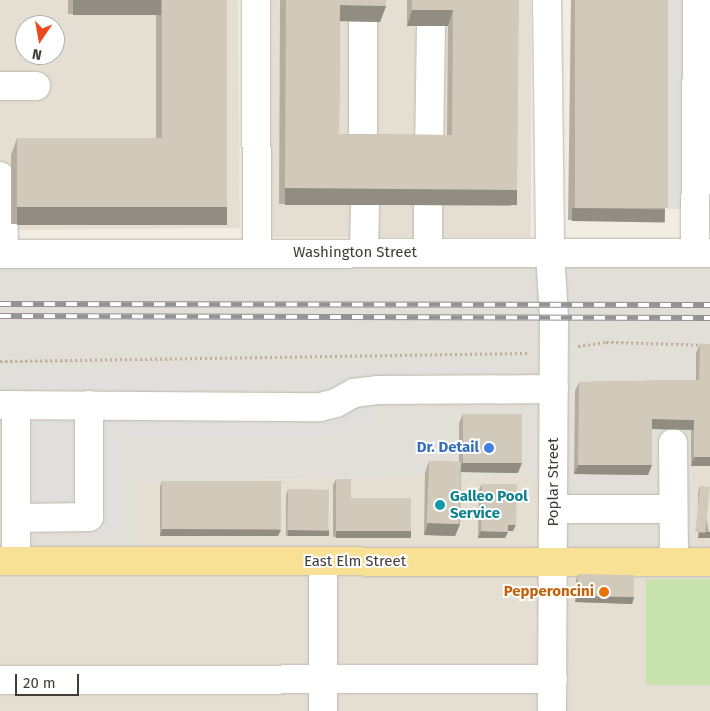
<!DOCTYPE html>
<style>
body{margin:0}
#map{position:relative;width:710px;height:711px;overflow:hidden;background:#f1ede3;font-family:"Fira Sans",sans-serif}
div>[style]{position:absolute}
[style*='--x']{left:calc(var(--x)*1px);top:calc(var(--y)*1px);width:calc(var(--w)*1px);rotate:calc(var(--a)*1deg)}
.residential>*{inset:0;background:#e4dfd2;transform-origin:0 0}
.industrial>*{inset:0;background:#e2dfd9}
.green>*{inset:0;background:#c8e3ae;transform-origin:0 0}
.parking>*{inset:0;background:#e1dfdc;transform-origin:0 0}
.path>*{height:3px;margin-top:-1.5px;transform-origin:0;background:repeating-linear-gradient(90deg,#bcb299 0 2.5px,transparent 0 5px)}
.roads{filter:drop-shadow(0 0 1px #beb8aa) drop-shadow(0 0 1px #beb8aa)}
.minor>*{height:28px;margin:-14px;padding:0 14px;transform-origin:14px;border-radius:14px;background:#fff}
.major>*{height:28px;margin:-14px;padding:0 14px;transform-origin:14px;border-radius:14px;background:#f8e195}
.rail>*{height:5.5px;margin-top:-2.75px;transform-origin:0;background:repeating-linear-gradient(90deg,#fff 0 11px,#939393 0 22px);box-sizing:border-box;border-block:1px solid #939393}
.wall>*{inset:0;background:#b4ada0}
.shaded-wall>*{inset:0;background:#928d82;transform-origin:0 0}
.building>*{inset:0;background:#d1c9ba;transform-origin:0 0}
.dots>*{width:14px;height:14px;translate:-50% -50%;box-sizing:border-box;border:2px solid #fff;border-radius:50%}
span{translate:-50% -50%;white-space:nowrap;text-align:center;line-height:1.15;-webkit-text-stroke:4px #fff;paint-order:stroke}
.street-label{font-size:15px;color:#423d34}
.shop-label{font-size:15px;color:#366cbe;font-weight:700}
.right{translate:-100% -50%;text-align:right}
.culture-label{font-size:15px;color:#0d838f;font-weight:700}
.left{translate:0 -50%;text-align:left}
.food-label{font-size:15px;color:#c56008;font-weight:700}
.north{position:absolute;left:15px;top:15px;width:50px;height:50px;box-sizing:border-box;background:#fff;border:1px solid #b3b1ae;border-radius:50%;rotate:192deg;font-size:14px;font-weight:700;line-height:20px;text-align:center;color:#423d34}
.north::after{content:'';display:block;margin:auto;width:18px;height:22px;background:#ed481e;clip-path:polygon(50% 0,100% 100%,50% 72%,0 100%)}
.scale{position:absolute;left:15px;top:674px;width:64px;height:22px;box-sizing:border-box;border:2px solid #423d34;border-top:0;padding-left:6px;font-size:15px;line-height:18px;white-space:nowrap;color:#423d34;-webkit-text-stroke:4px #fff;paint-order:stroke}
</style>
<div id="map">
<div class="residential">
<i style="clip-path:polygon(evenodd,0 0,238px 0,240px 228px,0 230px,0 0,25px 25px,55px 25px,55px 55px,25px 55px,25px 25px)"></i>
<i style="left:269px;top:0;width:262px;height:237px"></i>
<i style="clip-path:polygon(691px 466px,710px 466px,710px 711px,0 711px,0 561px,137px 482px,554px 475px,694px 561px)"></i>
</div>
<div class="industrial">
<i style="clip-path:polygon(710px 253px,710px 466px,691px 466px,694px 562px,553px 562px,548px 475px,137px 482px,139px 562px,0 561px,0 254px)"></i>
</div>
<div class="green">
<i style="left:646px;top:579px;width:64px;height:106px"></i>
</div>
<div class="parking">
<i style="left:666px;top:0;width:44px;height:209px"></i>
<i style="clip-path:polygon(497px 367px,496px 402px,372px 404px,372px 424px,329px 436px,122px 437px,122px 529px,0 529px,0 369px)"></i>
</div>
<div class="path">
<i style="--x:578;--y:346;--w:28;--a:-8"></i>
<i style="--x:606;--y:342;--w:104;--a:1.7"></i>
<i style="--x:0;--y:361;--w:530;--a:-0.86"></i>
</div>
<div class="roads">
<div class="minor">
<i style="--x:256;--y:0;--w:253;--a:89.8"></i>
<i style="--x:547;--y:0;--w:253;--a:89.3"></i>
<i style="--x:550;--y:253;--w:64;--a:86.4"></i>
<i style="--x:554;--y:317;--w:394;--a:90.3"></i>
<i style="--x:363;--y:22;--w:128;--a:90"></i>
<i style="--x:0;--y:86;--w:36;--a:0"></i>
<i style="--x:429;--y:151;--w:125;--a:-89.1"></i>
<i style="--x:0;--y:176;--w:6;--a:59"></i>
<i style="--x:3;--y:181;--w:73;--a:89.2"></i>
<i style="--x:428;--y:205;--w:48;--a:90"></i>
<i style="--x:364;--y:253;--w:48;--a:-88.8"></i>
<i style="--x:695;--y:253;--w:253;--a:-89.5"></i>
<i style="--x:0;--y:254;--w:710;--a:-0.08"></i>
<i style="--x:0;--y:405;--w:320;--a:0.4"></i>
<i style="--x:320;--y:407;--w:16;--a:-14"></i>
<i style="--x:336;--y:403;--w:21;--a:-29"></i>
<i style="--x:354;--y:393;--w:23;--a:-7"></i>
<i style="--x:377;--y:390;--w:177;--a:-0.3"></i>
<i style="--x:673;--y:443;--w:119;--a:89.5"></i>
<i style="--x:554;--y:509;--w:119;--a:0"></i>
<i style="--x:16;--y:518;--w:73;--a:-0.8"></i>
<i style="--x:89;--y:517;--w:112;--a:-90"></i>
<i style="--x:16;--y:561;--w:156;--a:-90"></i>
<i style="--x:323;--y:562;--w:149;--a:90"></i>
<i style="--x:0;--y:680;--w:553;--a:-0.1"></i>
</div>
<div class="major">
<i style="--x:0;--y:561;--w:710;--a:0.08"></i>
</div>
</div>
<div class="rail">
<i style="--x:0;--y:304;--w:710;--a:0.08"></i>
<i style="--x:0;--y:316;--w:710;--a:0.16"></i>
</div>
<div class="wall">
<i style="clip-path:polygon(68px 0,227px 0,221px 223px,11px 224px,11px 155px,17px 138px,156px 138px,156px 14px,68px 14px)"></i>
<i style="clip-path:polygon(280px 0,386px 0,386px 6px,380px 22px,340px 21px,339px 134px,447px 135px,448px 26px,407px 26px,407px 0,519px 0,511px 206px,279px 204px)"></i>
<i style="clip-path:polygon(571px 0,668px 0,665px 209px,661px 221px,568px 220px)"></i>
<i style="clip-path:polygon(700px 344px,710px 344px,710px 466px,691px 466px,691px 430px,652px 429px,648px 475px,574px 474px,575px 391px,579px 382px,696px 380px,696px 353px)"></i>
<i style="clip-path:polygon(463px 414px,518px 473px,461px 472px,460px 524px,455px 536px,424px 535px,425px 473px,429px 461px,459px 462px,459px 423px)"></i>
<i style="clip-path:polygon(336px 479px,351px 498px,411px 531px,409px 537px,333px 537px,333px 485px)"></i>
<i style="clip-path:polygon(162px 481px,281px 530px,278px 536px,160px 536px,160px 487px)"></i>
<i style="clip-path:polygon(482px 484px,513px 531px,508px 531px,505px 538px,478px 538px,479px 490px)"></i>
<i style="clip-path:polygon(700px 486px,710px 538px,698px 538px,698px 492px)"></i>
<i style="clip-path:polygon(288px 489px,329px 530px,327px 536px,286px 536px,286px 496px)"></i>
<i style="clip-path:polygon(578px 574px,634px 597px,632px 604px,575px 602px,576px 580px)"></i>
</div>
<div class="shaded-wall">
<i style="left:73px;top:0;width:88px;height:15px"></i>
<i style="clip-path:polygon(340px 5px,386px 6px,380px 22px,334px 21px)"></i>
<i style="clip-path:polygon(412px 10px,453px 10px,448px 26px,407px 26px)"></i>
<i style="left:285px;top:188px;width:232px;height:17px"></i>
<i style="left:17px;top:207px;width:210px;height:18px"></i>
<i style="left:572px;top:208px;width:93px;height:13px;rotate:1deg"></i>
<i style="left:652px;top:419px;width:42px;height:10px;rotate:1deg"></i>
<i style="clip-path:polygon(694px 457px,710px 457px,710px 466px,691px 466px)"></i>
<i style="clip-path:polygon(462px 463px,522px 463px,518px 473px,459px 472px)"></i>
<i style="clip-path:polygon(578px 465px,652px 465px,648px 475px,574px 474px)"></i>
<i style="clip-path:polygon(428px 523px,460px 524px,455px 536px,424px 535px)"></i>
<i style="clip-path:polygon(508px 525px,516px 525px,513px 531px,505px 531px)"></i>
<i style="clip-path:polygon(162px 529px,281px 530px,278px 536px,160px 536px)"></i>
<i style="left:288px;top:530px;width:41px;height:6px"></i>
<i style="left:336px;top:531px;width:75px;height:7px"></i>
<i style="clip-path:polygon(481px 531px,508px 532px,505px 538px,478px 538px)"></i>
<i style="clip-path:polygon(700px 532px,710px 532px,710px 538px,698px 538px)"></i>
<i style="clip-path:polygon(578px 596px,634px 597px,632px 604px,575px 602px)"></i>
</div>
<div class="building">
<i style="clip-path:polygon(162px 0,227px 0,227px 207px,17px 207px,17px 138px,162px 138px)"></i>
<i style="clip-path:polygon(286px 0,386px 0,386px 6px,340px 5px,339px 134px,452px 135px,453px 10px,412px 10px,412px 0,519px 0,517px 190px,285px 188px)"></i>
<i style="left:575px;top:0;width:93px;height:208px"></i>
<i style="clip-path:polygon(700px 344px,710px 344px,710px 457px,694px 457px,694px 420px,652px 419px,652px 465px,578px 465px,579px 382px,699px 380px)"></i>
<i style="left:463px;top:414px;width:59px;height:49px"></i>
<i style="left:429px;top:461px;width:32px;height:62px;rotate:2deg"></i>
<i style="clip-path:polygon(336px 479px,351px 479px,351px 498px,411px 498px,411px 531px,336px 531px)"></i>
<i style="left:162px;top:481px;width:119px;height:48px"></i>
<i style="clip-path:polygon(482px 484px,517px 484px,516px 525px,508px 525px,508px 532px,481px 531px)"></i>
<i style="left:700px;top:486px;width:10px;height:46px;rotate:6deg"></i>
<i style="left:288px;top:489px;width:41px;height:41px;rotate:1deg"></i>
<i style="left:578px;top:574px;width:56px;height:22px;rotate:1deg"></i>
</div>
<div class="dots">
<i style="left:489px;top:448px;background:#3f7fe0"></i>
<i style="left:440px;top:505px;background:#0f9aa8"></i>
<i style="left:604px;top:592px;background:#e8710a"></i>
</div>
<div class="street-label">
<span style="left:355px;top:253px">Washington Street</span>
<span style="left:554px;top:482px;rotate:-90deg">Poplar Street</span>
<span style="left:355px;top:562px">East Elm Street</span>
</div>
<div class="shop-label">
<span class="right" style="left:479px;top:448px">Dr. Detail</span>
</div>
<div class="culture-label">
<span class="left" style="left:450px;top:505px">Galleo Pool<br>Service</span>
</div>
<div class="food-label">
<span class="right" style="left:594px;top:592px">Pepperoncini</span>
</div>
<div class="north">N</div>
<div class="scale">20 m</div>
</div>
